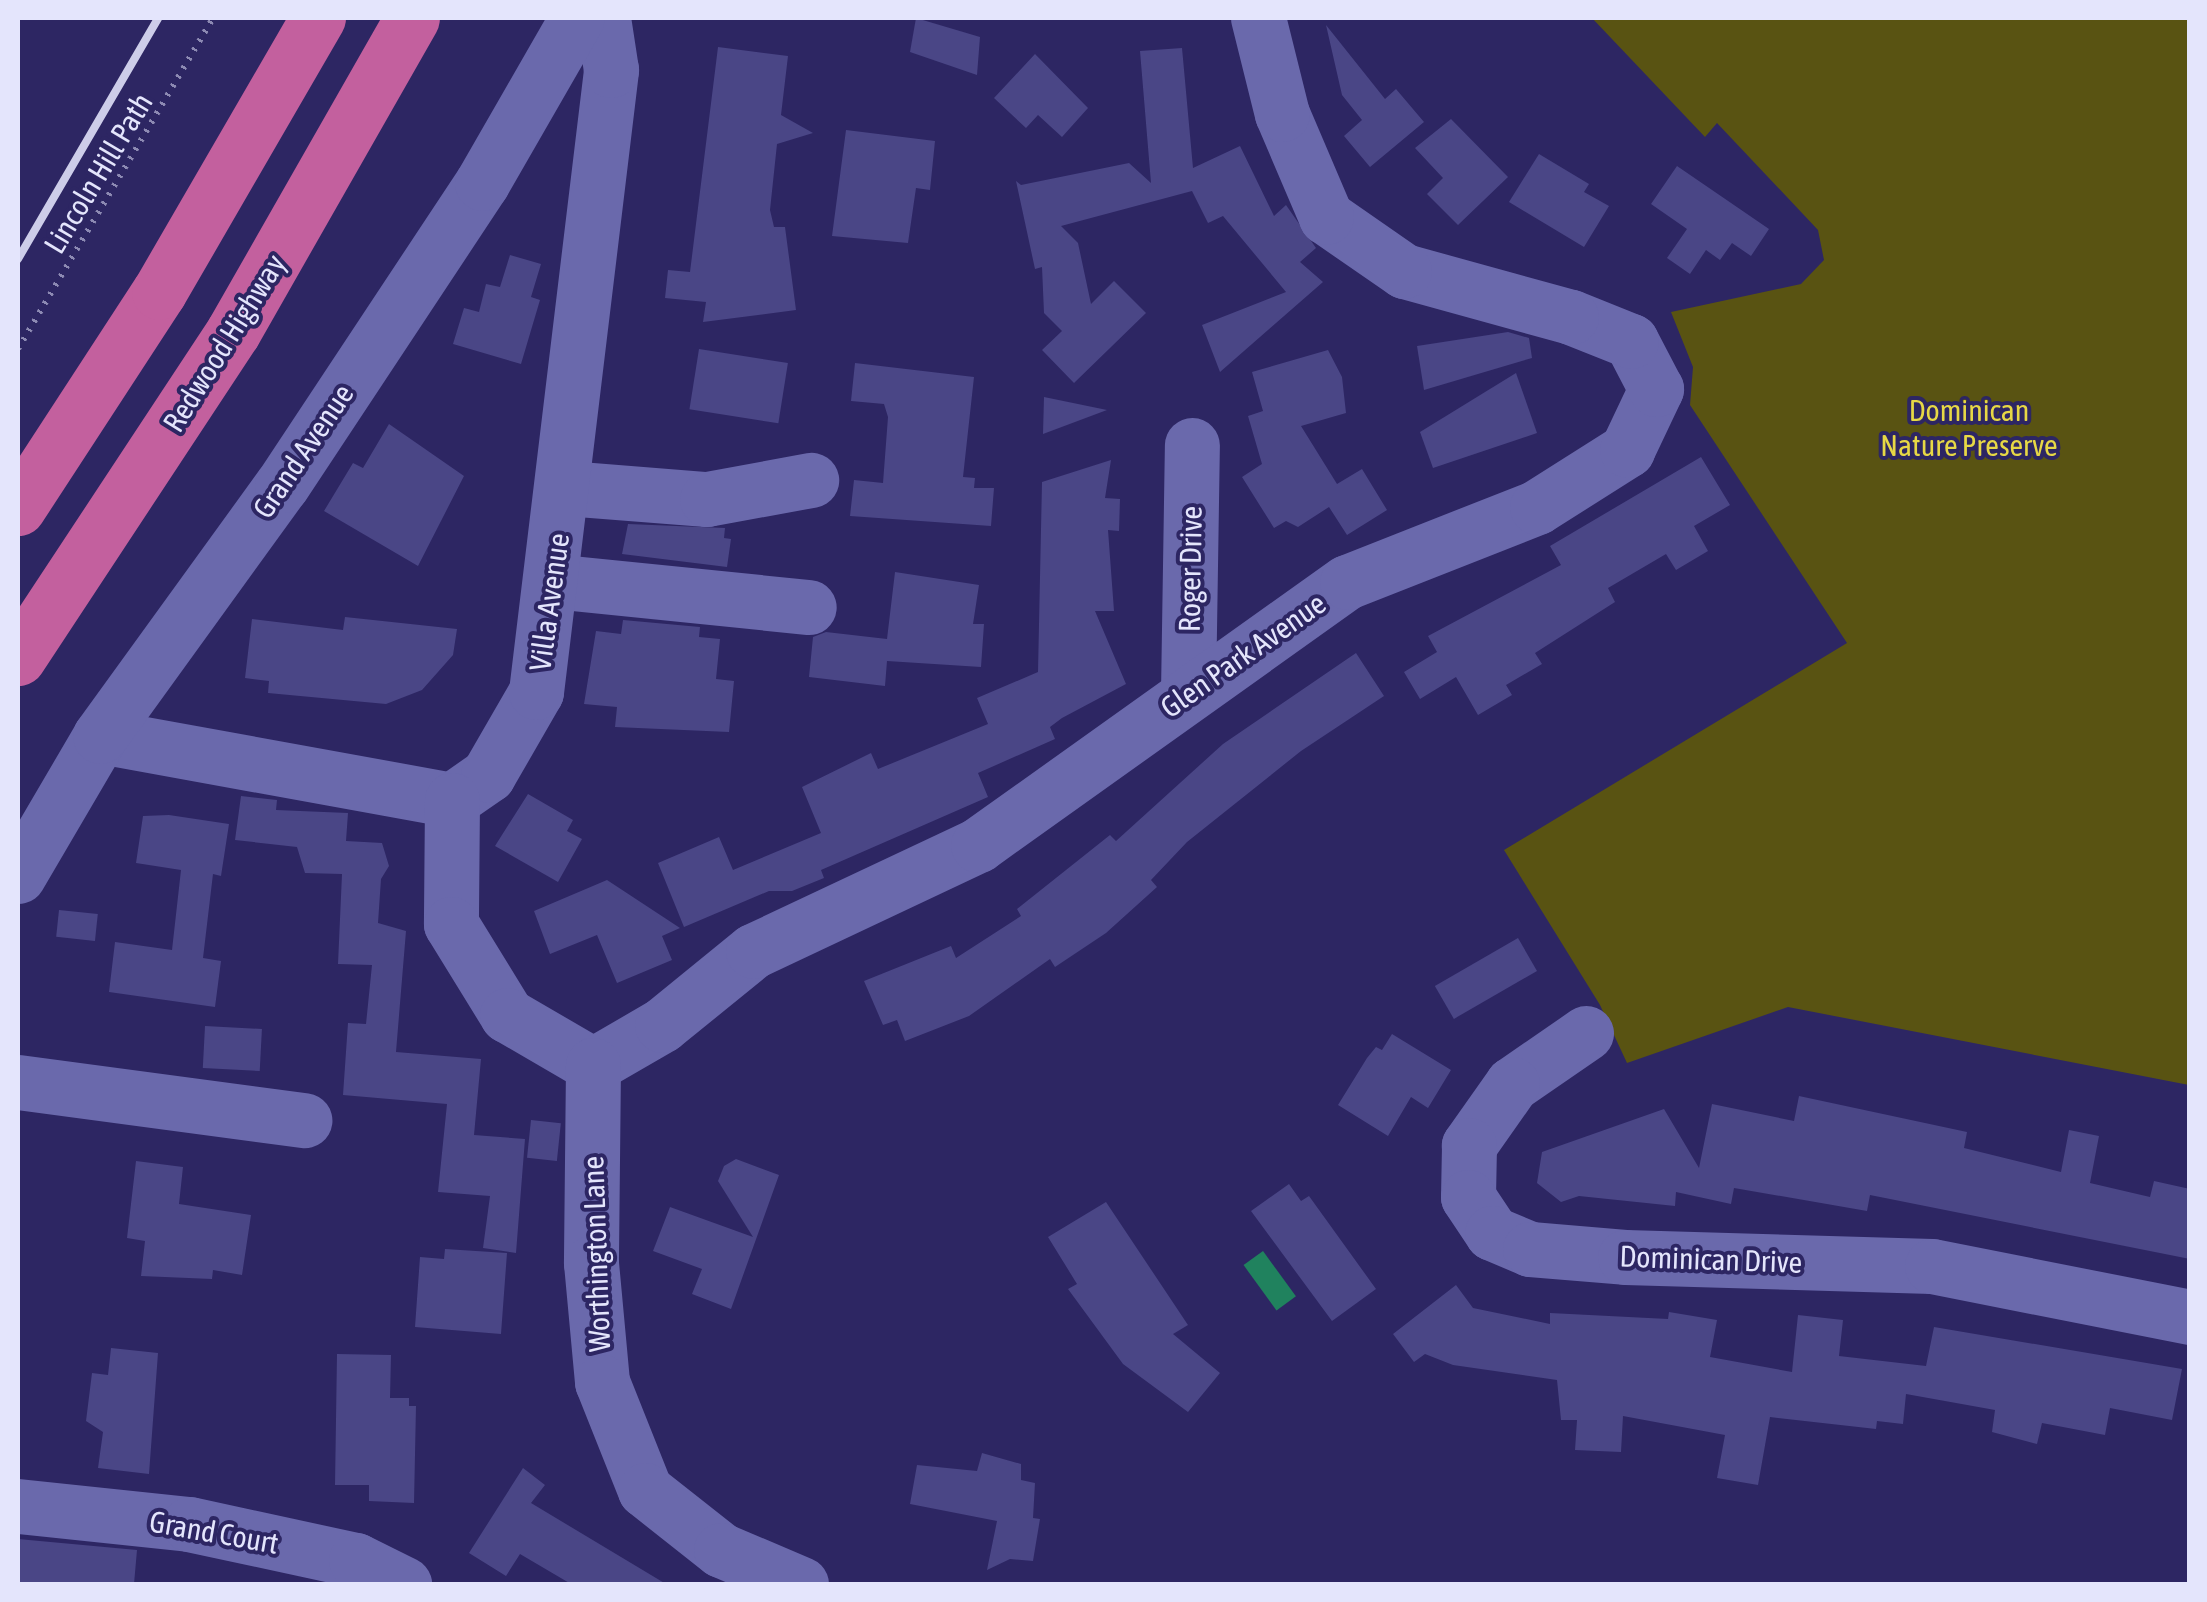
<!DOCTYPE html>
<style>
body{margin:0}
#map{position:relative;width:2207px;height:1602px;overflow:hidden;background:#2d2663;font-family:"Asap Condensed",sans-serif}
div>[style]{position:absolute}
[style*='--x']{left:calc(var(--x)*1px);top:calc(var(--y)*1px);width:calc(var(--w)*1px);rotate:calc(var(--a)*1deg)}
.green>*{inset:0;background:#595312}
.water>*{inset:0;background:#20825e;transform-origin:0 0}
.building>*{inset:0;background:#4a4686;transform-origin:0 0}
.path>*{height:6px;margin-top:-3px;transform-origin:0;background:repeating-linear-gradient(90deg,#8d8ab3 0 2.5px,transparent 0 10.5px)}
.minor>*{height:55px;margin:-27.5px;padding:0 27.5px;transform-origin:27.5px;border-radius:27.5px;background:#6a69ac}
.highway>*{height:55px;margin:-27.5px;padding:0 27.5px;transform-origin:27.5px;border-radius:27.5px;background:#c3609e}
.rail>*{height:8px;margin:-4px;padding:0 4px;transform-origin:4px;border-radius:4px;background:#cdcde9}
span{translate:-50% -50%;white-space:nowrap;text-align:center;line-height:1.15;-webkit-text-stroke:8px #2d2663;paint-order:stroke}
.street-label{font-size:30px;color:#e4e5fc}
.park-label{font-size:30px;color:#e7d845}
.frame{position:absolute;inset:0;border:20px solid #e4e5fc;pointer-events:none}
</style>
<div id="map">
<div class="green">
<i style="clip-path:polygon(1592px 18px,2189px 18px,2189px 1085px,1788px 1007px,1627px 1063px,1600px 1005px,1504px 850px,1847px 643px,1690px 405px,1693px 367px,1671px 312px,1801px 284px,1824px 260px,1818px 230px,1717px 123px,1705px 137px)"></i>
</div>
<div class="water">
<i style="left:1263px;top:1251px;width:56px;height:24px;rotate:54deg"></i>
</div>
<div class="building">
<i style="clip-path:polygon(916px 18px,980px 37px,977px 75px,910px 52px)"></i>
<i style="clip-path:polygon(1326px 25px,1385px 99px,1396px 89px,1424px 122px,1370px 167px,1344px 136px,1362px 120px,1342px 95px)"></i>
<i style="clip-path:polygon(718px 47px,788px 56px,781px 115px,813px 133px,777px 144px,770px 210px,774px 227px,785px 227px,796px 310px,703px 322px,706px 302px,665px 298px,668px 270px,690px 272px)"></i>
<i style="clip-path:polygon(1182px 48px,1193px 168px,1240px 146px,1274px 216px,1286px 205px,1316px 248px,1300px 262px,1323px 282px,1220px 372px,1202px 325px,1286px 292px,1223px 216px,1208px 223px,1192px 191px,1061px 226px,1078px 243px,1091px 304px,1114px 281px,1146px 313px,1074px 383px,1042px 350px,1062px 331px,1044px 313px,1042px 267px,1035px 269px,1016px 181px,1021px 185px,1129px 163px,1151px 183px,1140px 51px)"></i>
<i style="clip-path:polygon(1035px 54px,1088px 108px,1062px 137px,1038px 115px,1026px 128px,994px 98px)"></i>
<i style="clip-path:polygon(1451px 119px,1508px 177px,1458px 225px,1427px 194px,1443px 178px,1415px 148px)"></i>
<i style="clip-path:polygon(846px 130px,935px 141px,930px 190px,916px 188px,908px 243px,832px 236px)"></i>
<i style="clip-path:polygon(1539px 154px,1589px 184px,1584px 192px,1609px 206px,1584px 247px,1509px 202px)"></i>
<i style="clip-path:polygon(1677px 166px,1769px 229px,1751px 256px,1732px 243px,1720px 260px,1706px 250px,1690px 274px,1667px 258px,1687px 229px,1651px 204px)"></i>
<i style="clip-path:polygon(510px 255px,541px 264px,531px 297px,540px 300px,521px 364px,453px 344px,464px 308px,479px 312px,486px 284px,500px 287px)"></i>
<i style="clip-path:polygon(1508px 332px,1529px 338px,1532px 358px,1424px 390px,1417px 346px)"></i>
<i style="left:699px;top:349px;width:90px;height:61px;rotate:9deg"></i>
<i style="clip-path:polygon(1328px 350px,1342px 377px,1346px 413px,1301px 426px,1337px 484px,1362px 469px,1387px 510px,1347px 535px,1329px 507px,1298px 527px,1286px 521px,1274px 528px,1242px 477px,1262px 464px,1248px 416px,1263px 411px,1252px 372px)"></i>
<i style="clip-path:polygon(855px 363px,974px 377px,963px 477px,975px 478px,974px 488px,994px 488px,991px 526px,850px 516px,854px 480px,883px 483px,888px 417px,884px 404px,851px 401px)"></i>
<i style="clip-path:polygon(1516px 373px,1537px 433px,1433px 468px,1420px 432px)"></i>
<i style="clip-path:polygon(1044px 397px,1107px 410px,1043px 434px)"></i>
<i style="clip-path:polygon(389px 424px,464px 476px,418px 566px,324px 511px,353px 463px,363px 468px)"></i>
<i style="clip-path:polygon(1701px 457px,1730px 505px,1694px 526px,1708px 551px,1676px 570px,1666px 554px,1608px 588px,1615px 602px,1535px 653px,1542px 664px,1506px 685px,1512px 695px,1478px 715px,1456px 677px,1420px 699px,1404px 672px,1437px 652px,1428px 636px,1561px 565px,1550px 546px)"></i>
<i style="clip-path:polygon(1111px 460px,1105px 498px,1120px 499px,1119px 531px,1108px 530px,1114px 611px,1095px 611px,1126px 684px,1062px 718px,1050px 727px,1055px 739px,978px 773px,988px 797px,821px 870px,824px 878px,792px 891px,769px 891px,684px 927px,658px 863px,719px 837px,733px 870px,821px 833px,802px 787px,871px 753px,878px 769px,988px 724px,977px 698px,1038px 672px,1042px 482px)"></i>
<i style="clip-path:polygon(628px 524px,725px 528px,724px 538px,731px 539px,727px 567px,622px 554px)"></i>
<i style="clip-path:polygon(895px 572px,979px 585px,973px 624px,984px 624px,981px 667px,887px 661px,885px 686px,809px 677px,813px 637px,826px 632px,887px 639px)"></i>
<i style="clip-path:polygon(345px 617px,457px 629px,453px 655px,422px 690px,386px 704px,268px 693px,269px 681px,245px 678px,252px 619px,343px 630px)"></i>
<i style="clip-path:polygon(623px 620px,700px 627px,699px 637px,720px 639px,716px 679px,734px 681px,729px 732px,615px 727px,617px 707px,584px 704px,596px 631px,621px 634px)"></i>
<i style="clip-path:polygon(1356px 653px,1384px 696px,1301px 751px,1187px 842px,1151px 880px,1157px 887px,1106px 933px,1055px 967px,1050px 959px,969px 1016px,905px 1041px,897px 1020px,883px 1025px,864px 981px,951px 946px,956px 958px,1021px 916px,1017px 909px,1110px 835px,1116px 841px,1223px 744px)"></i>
<i style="clip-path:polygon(528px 794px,573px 820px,567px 831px,582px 839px,558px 882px,495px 846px)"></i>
<i style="clip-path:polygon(241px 796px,277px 800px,276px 810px,348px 813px,346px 841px,382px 843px,389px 866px,381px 879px,378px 923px,406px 931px,396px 1052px,481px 1059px,474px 1135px,525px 1139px,516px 1253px,483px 1248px,490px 1196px,438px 1192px,447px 1104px,343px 1095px,348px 1023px,366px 1024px,372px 965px,338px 964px,342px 874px,305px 873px,297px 847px,235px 840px)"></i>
<i style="clip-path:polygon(169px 815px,229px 824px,221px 876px,213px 874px,203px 958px,221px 961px,215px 1007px,109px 992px,115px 942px,172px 950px,181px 870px,136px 863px,143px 816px)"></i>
<i style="clip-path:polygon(607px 880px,680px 928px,662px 936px,672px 960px,617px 983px,597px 935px,550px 954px,534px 911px)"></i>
<i style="left:59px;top:910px;width:39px;height:27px;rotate:6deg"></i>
<i style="left:1518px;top:938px;width:38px;height:96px;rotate:60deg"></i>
<i style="left:205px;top:1026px;width:57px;height:42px;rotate:3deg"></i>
<i style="clip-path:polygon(1392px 1034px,1451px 1070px,1428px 1108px,1411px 1097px,1388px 1136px,1338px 1105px,1367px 1058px,1376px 1047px,1382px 1050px)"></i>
<i style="clip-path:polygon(1799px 1096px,1967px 1132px,1964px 1148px,2061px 1172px,2069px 1130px,2099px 1136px,2090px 1183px,2150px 1197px,2154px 1181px,2190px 1189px,2190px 1259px,1870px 1195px,1867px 1211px,1734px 1188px,1731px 1204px,1676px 1192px,1675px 1206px,1579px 1196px,1561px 1202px,1537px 1183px,1542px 1152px,1664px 1109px,1699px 1168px,1712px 1104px,1794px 1121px)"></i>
<i style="left:531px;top:1120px;width:30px;height:38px;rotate:6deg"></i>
<i style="clip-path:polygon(736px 1159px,779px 1175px,731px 1309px,692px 1294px,702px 1269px,653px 1251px,670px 1207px,753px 1237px,718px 1181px,724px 1166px)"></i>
<i style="clip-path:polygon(136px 1161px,183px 1167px,179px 1204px,251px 1215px,242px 1275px,213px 1270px,212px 1279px,141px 1276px,145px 1241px,127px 1238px)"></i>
<i style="clip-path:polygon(1289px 1184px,1301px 1201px,1309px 1196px,1376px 1289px,1332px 1321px,1251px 1211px)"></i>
<i style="clip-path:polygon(1106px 1202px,1188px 1325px,1173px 1334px,1220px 1373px,1188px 1412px,1123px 1364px,1068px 1289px,1077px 1284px,1048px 1237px)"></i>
<i style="clip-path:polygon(445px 1249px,507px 1253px,501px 1334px,415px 1327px,420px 1257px,444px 1259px)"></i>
<i style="clip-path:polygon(1456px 1285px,1473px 1308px,1550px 1324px,1550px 1313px,1668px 1319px,1669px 1312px,1717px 1320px,1710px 1357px,1792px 1372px,1798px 1315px,1843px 1320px,1839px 1356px,1926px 1366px,1934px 1327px,2182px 1369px,2172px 1420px,2110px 1408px,2105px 1435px,2042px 1423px,2037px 1444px,1992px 1432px,1995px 1410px,1906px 1394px,1903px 1424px,1877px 1421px,1876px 1429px,1770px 1417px,1758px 1485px,1717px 1478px,1725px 1435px,1623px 1416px,1621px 1452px,1575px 1450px,1577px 1420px,1561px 1420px,1557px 1380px,1453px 1365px,1425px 1354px,1414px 1362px,1393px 1334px)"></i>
<i style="clip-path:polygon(111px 1348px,158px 1353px,149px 1474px,98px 1468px,103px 1432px,86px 1421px,92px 1373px,108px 1375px)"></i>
<i style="clip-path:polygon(337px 1354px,391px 1355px,390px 1398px,409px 1398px,409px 1406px,416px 1406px,414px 1503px,369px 1501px,369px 1485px,335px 1485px)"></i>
<i style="clip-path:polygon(982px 1453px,1021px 1464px,1021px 1480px,1035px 1483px,1033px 1518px,1040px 1519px,1033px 1561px,1010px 1559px,987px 1570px,997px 1521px,910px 1504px,917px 1465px,977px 1471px)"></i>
<i style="clip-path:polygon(523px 1468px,545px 1485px,531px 1503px,666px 1584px,571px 1584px,520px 1554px,506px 1576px,469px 1553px)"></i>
<i style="clip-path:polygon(18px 1539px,137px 1550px,134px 1584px,18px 1584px)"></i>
</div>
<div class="path">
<i style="--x:18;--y:349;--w:384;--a:-59.5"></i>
</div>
<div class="minor">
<i style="--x:566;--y:488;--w:141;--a:4.5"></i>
<i style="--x:707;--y:499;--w:106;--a:-10.4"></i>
<i style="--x:552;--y:581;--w:258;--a:5.8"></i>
<i style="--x:1188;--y:693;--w:248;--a:-89.1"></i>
<i style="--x:100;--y:736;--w:358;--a:10.3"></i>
<i style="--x:452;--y:800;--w:44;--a:-34.8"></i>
<i style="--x:488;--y:775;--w:96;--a:-60"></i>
<i style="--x:536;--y:692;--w:627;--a:-83.12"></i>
<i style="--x:611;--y:70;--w:53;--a:-98.7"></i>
<i style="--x:452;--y:800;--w:124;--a:90.5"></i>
<i style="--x:451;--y:924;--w:107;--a:58.4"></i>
<i style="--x:507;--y:1015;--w:99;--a:30.2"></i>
<i style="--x:18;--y:876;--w:162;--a:-59.6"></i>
<i style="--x:100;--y:736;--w:310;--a:-54.1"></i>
<i style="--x:282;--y:485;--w:362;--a:-56.5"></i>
<i style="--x:482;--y:183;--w:190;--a:-60.1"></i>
<i style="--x:1586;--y:1033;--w:90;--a:145.4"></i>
<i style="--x:1512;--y:1084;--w:75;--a:125.2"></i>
<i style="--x:1469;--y:1145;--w:52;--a:91.1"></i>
<i style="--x:1468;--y:1197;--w:43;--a:56.3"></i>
<i style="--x:1492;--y:1233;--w:41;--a:22.8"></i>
<i style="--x:1530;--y:1249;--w:95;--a:4.8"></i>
<i style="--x:1625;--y:1257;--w:307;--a:1.7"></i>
<i style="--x:1932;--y:1266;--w:263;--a:11.2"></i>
<i style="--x:593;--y:1065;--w:80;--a:-30.1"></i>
<i style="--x:662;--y:1025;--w:117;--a:-39.1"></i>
<i style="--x:753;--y:951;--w:249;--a:-25.2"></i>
<i style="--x:978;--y:845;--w:453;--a:-35.5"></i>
<i style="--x:1347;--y:582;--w:204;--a:-21.5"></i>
<i style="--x:1537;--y:507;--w:107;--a:-32.3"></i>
<i style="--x:1627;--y:450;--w:68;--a:-64.6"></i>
<i style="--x:1656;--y:389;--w:54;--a:-117.5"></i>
<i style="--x:1631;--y:341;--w:65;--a:-158.2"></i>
<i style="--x:1571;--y:317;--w:173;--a:-164.6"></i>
<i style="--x:1404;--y:271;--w:95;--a:-145.3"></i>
<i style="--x:1326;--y:217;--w:112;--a:-113.1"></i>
<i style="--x:1282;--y:114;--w:99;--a:-104"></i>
<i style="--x:593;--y:1065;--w:198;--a:90.6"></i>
<i style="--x:591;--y:1263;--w:120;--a:84.7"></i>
<i style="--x:602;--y:1382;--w:116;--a:68.3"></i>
<i style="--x:645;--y:1490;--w:97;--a:38.3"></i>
<i style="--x:721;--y:1550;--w:87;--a:23"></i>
<i style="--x:18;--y:1082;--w:289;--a:7.6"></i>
<i style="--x:18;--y:1506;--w:172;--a:6"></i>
<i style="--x:189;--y:1524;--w:171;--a:12.2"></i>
<i style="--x:356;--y:1560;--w:54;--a:26.6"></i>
</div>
<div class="highway">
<i style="--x:18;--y:508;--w:258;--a:-56.9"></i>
<i style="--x:159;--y:292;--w:317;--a:-59.9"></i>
<i style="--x:18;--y:658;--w:391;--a:-56.6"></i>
<i style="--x:233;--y:332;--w:361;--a:-60.3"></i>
</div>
<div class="rail">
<i style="--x:18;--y:259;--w:279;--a:-59.8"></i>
</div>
<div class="street-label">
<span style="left:98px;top:173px;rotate:-59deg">Lincoln Hill Path</span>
<span style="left:224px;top:343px;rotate:-58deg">Redwood Highway</span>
<span style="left:303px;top:451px;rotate:-56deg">Grand Avenue</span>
<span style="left:1190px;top:569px;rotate:-89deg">Roger Drive</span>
<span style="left:549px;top:602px;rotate:-82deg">Villa Avenue</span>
<span style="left:1243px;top:655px;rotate:-35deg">Glen Park Avenue</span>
<span style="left:596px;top:1254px;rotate:-92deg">Worthington Lane</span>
<span style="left:1711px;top:1259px;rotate:2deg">Dominican Drive</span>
<span style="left:214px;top:1532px;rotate:10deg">Grand Court</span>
</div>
<div class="park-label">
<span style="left:1969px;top:427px">Dominican<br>Nature Preserve</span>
</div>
<div class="frame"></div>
</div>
